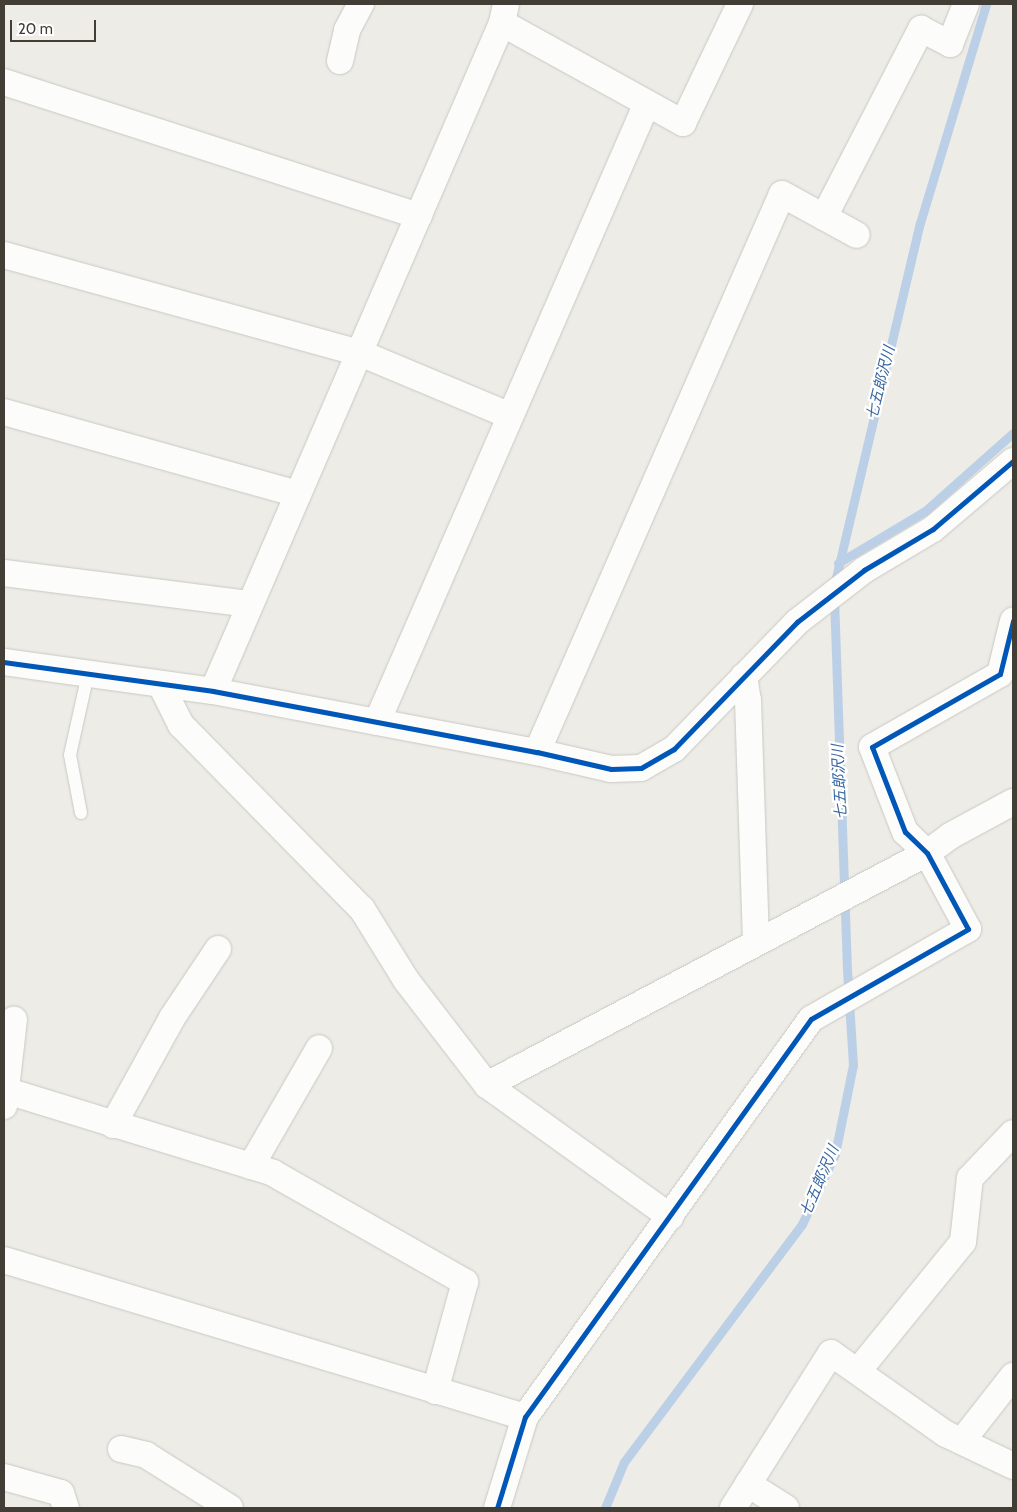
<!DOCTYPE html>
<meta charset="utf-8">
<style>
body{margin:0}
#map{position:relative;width:1017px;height:1512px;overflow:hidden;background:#edece7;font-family:Cabin,"Noto Sans JP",sans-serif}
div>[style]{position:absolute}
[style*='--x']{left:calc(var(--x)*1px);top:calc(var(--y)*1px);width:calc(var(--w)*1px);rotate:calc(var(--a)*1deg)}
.stream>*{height:9px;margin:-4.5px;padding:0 4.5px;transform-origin:4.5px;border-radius:4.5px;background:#bbd0e7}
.roads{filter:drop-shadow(0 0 1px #c9c8c3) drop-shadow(0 0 1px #c9c8c3)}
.lane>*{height:12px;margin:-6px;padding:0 6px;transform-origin:6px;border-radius:6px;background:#fcfcfb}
.street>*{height:26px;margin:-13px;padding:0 13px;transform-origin:13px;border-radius:13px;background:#fcfcfb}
.cycleway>*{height:5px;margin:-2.5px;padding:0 2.5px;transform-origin:2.5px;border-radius:2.5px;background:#0057b8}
span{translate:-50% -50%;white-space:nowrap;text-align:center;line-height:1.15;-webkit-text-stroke:4.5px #fff;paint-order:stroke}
.water-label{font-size:15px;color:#3b68a1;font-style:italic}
.frame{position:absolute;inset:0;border:5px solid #423e35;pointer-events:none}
.scale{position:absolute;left:10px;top:20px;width:86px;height:22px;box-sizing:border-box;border:2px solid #423e35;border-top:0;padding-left:6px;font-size:15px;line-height:18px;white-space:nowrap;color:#423e35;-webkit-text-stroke:4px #fff;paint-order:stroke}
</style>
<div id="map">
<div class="stream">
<i style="--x:838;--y:563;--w:101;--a:-30.9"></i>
<i style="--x:925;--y:511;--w:118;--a:-41.6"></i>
<i style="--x:834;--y:586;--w:373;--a:-76.7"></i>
<i style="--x:920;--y:223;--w:229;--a:-73.2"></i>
<i style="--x:605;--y:1508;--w:50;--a:-67.6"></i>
<i style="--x:624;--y:1462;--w:297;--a:-53.2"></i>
<i style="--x:802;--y:1224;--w:77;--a:-64.8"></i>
<i style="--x:835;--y:1154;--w:91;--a:-78.6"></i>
<i style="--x:853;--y:1065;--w:95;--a:-93.6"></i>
<i style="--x:847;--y:970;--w:371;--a:-92"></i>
</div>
<div class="roads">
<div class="lane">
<i style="--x:81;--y:813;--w:59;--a:-100.7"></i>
<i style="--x:70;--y:755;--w:83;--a:-77.5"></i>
</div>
<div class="street">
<i style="--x:502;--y:23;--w:207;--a:28.9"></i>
<i style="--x:683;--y:123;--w:132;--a:-64.4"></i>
<i style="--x:340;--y:61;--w:32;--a:-77"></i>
<i style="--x:347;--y:30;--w:30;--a:-62"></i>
<i style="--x:4;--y:82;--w:436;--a:17.9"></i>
<i style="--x:824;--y:217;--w:212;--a:-62.7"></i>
<i style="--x:921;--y:29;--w:33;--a:27"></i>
<i style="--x:950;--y:44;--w:43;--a:-68.2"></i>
<i style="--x:4;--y:255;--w:369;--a:15.4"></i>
<i style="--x:360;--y:353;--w:160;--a:22.7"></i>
<i style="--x:4;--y:412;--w:305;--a:15.6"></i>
<i style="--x:4;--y:573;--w:246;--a:7.2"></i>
<i style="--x:4;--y:662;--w:211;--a:7.9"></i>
<i style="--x:213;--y:691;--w:330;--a:10.7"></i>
<i style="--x:537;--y:752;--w:76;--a:12.9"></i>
<i style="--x:611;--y:769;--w:30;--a:-2"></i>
<i style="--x:641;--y:768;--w:38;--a:-30"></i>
<i style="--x:674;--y:749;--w:177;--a:-45.9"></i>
<i style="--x:797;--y:622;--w:85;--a:-37.8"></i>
<i style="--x:864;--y:570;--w:80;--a:-30.7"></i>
<i style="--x:933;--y:529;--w:105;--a:-40.4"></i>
<i style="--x:744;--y:676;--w:24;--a:81"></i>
<i style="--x:748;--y:700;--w:242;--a:88.1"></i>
<i style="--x:161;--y:685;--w:45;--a:63.4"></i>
<i style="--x:181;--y:725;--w:258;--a:45.5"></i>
<i style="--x:362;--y:909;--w:84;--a:58.2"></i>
<i style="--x:406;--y:980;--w:133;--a:52.4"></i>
<i style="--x:487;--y:1085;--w:226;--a:35.7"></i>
<i style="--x:213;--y:691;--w:728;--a:-66.61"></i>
<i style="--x:502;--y:23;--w:19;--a:-78"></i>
<i style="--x:377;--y:722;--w:675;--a:-66.43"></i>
<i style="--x:537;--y:752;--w:609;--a:-66.3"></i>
<i style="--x:782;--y:194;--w:85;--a:28.7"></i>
<i style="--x:487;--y:1085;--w:497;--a:-27.8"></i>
<i style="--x:927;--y:853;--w:29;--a:-36"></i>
<i style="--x:950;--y:836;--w:72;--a:-28.4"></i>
<i style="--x:4;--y:1090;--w:282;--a:17.1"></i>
<i style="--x:273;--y:1173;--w:221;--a:29.6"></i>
<i style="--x:465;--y:1282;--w:113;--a:105.4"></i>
<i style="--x:4;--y:1106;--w:87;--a:-83.4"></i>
<i style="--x:113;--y:1125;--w:122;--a:-61.1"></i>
<i style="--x:172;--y:1018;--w:83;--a:-56.3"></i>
<i style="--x:251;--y:1166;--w:136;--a:-60"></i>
<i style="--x:4;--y:1260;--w:544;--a:16.77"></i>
<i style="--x:858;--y:1371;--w:166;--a:-50.9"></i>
<i style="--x:963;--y:1242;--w:64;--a:-83.8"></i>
<i style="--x:970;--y:1178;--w:62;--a:-46.3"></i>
<i style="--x:962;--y:1441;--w:83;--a:-51.9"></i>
<i style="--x:121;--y:1449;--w:26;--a:13"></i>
<i style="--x:146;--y:1455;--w:99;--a:32.2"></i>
<i style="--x:4;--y:1477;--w:59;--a:15.7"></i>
<i style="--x:61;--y:1493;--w:16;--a:72"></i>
<i style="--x:748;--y:1484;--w:45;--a:32.3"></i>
<i style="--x:497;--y:1508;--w:95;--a:-72.9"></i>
<i style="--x:525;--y:1417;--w:490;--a:-54.3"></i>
<i style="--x:811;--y:1019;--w:181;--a:-29.8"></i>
<i style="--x:968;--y:929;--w:86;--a:-118.3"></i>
<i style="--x:927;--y:853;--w:30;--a:-136"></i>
<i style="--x:905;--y:832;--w:91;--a:-111.2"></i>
<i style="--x:872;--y:747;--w:147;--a:-29.7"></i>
<i style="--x:1000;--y:674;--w:55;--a:-76.2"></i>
<i style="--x:733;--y:1508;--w:183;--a:-57.7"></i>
<i style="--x:831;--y:1353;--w:141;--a:35.2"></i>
<i style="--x:946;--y:1434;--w:74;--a:25.5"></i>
</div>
</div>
<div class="cycleway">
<i style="--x:4;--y:662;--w:211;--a:7.9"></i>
<i style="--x:213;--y:691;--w:330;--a:10.7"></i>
<i style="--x:537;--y:752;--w:76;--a:12.9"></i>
<i style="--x:611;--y:769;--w:30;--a:-2"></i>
<i style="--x:641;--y:768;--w:38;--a:-30"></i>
<i style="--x:674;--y:749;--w:177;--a:-45.9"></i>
<i style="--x:797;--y:622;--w:85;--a:-37.8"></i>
<i style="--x:864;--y:570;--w:80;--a:-30.7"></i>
<i style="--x:933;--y:529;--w:105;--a:-40.4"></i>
<i style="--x:497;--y:1508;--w:95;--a:-72.9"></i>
<i style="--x:525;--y:1417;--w:490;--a:-54.3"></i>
<i style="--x:811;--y:1019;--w:181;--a:-29.8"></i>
<i style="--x:968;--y:929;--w:86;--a:-118.3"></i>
<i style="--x:927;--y:853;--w:30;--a:-136"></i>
<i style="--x:905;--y:832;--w:91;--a:-111.2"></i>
<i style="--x:872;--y:747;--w:147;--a:-29.7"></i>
<i style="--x:1000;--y:674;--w:55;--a:-76.2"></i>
</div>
<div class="water-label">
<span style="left:881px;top:383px;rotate:-76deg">七五郎沢川</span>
<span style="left:840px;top:782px;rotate:-93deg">七五郎沢川</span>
<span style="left:820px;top:1181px;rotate:-67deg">七五郎沢川</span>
</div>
<div class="frame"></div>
<div class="scale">20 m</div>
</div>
